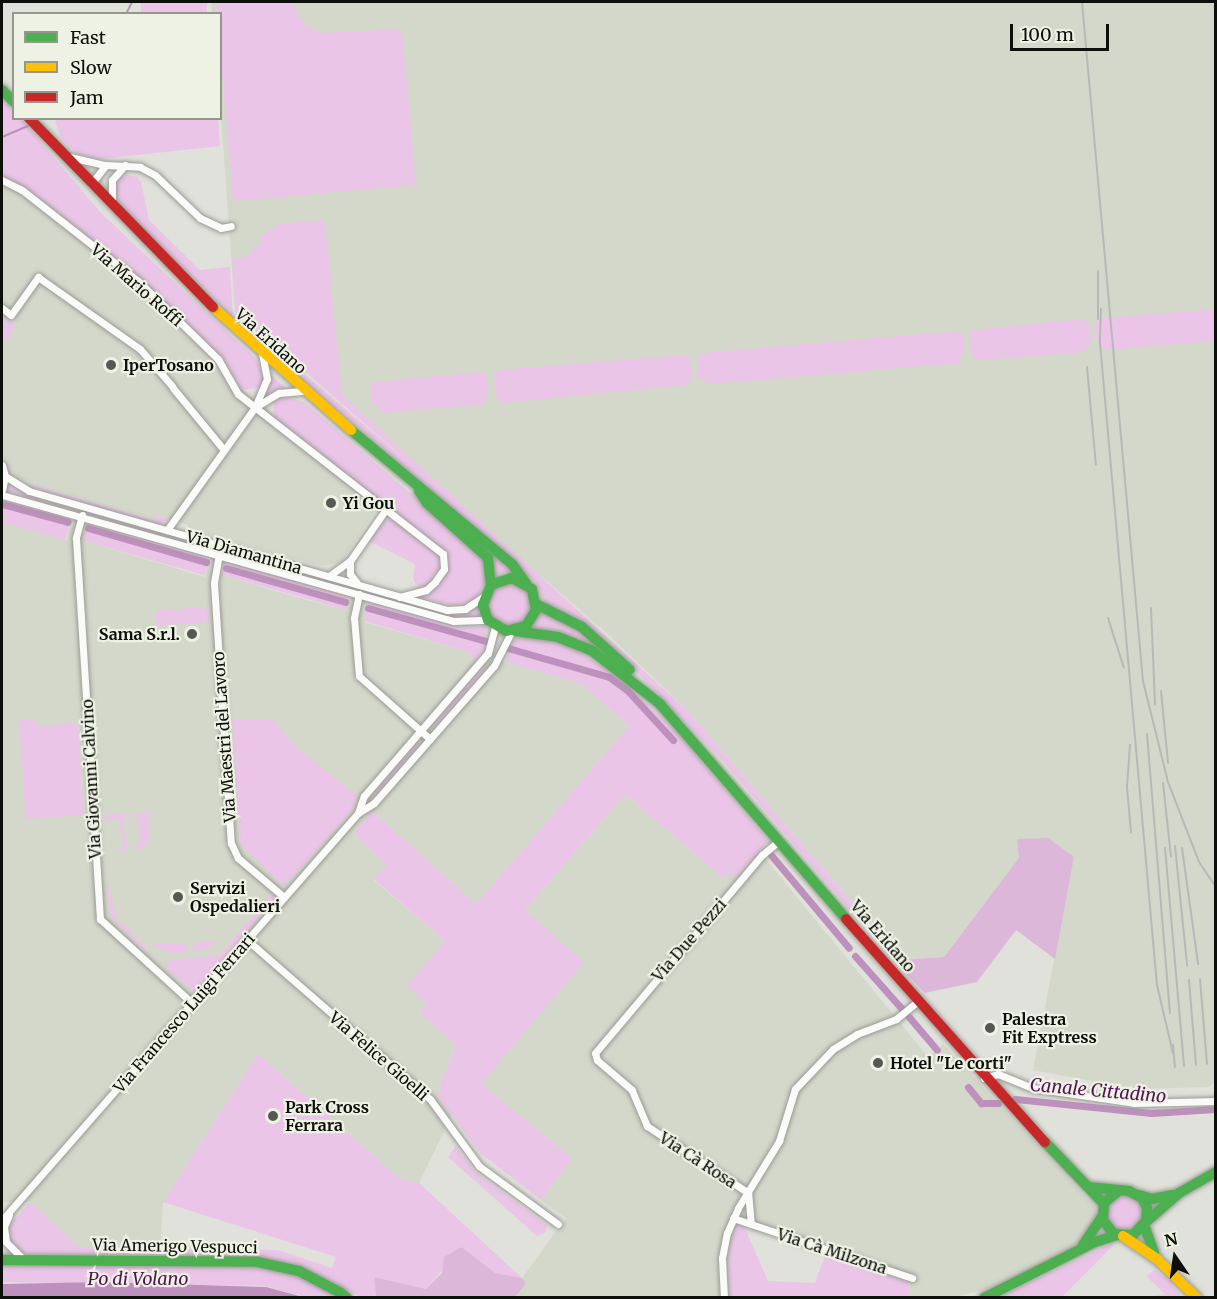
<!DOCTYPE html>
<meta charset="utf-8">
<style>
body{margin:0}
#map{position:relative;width:1217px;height:1299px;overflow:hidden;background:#e0e1da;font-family:Merriweather,serif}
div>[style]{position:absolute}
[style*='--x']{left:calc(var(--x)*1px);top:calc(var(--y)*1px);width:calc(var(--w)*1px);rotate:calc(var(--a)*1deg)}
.built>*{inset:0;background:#d4d8ca}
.green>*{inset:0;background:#eac5e7;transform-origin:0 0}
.round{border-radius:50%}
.forest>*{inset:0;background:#ddb7da}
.water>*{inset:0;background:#be90bd}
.stream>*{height:2px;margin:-1px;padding:0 1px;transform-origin:1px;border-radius:1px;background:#be90bd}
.canal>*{height:7px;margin:-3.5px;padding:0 3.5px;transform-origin:3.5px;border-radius:3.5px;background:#be90bd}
.roads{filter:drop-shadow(0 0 2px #9a9b96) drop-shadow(0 0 2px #9a9b96)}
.street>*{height:7px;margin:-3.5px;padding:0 3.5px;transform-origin:3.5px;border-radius:3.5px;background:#fafaf9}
.fast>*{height:10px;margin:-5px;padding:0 5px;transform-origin:5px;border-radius:5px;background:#4caf50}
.slow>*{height:10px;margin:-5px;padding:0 5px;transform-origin:5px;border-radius:5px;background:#ffc107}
.jam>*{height:10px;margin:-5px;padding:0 5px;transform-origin:5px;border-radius:5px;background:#c62828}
.rail>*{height:2px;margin:-1px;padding:0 1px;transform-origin:1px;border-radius:1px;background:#b8b8b6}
.dots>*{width:16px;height:16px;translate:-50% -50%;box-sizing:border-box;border:3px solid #eef2e4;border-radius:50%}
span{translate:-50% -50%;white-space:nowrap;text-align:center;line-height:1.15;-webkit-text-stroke:4.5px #eef2e4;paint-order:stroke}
.street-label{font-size:16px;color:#0d0f0a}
.poi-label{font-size:16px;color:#0d0f0a;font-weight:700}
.left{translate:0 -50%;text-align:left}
.right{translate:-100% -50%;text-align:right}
.water-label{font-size:18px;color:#521353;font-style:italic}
.frame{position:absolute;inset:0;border:3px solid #0d0f0a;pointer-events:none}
.legend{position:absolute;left:12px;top:12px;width:210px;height:108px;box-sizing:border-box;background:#eef2e4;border:2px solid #94978d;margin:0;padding:8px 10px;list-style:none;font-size:18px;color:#0d0f0a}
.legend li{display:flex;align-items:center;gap:12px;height:30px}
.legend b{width:30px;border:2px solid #94978d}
.north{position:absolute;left:1145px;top:1227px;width:60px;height:60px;-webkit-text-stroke:4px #eef2e4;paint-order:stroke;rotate:347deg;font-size:16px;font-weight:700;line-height:24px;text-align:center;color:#0d0f0a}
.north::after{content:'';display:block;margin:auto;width:21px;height:27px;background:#0d0f0a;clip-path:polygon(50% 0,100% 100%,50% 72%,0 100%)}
.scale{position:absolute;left:1010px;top:24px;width:99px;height:27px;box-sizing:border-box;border:3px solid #0d0f0a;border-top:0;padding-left:8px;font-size:18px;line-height:21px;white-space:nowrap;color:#0d0f0a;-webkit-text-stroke:4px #eef2e4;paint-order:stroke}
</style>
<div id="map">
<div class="built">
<i style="clip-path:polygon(211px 2px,1215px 2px,1216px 1080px,1209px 1087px,1136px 1089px,1033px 1070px,1074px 856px,1019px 858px,944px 957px,902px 960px,688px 711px,610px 636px,235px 311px,221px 115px,220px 14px,212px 13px)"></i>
<i style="clip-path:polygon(2px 177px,28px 191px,137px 276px,223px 360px,237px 385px,381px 501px,342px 562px,321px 566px,187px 529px,188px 525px,168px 519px,156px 516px,155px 520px,30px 484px,14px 476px,2px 456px,2px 346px,15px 325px,2px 315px)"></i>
<i style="clip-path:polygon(71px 517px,88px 521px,85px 541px,205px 577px,210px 555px,226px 560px,224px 575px,306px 600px,344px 609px,349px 595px,368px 600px,365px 622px,465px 651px,475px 660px,506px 662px,582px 684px,629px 726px,476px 904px,372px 811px,353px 833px,387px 865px,374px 880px,445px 941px,427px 1004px,419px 1013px,456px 1044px,437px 1095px,452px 1115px,419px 1183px,398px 1177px,258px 1054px,163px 1202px,160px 1250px,79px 1247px,30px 1202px,2px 1202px,2px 522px,67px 540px)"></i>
<i style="clip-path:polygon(625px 794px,723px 878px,729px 872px,736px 877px,759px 851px,928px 1057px,943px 1044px,1094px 1206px,1098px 1216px,1091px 1234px,1059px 1257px,985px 1289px,955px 1297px,910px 1297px,909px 1281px,737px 1223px,727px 1261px,730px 1297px,515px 1297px,526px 1284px,522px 1278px,566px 1218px,541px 1200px,572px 1158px,481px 1084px,583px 962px,525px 910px)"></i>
</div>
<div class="green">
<i style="left:141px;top:2px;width:66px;height:13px"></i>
<i style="clip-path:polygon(215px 2px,292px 2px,305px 25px,321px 33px,402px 29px,416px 185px,233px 201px,221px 59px,220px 14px,216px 13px)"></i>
<i style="clip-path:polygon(2px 99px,13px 111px,14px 118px,21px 119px,101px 213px,256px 359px,265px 379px,260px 387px,242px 390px,223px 360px,149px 286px,28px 191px,2px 177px)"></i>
<i style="clip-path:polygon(61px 118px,218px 119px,220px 146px,100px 159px,77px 154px,61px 138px,55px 121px)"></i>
<i style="clip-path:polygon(125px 174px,137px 177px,141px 182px,149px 220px,200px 270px,230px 267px,233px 318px,126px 212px,115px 196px,113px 184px)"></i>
<i style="clip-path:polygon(evenodd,322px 220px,325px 223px,342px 395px,688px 711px,902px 960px,896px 964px,722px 760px,627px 662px,580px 619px,545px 603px,536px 582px,236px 320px,232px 259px,249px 256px,254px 247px,261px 245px,260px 236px,279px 224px,322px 220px,288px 358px,289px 357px,416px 469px,308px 377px,288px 358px)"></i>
<i style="clip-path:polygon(1215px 309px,1214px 341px,1106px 350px,1099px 346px,1096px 338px,1096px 322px,1103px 318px)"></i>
<i style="clip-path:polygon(2px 315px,16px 325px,2px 346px)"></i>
<i style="clip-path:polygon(1083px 319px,1089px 324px,1091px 342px,1084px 352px,976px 360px,971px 354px,969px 335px,973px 330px)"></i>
<i style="clip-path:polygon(958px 331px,963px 335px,964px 351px,959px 363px,709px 384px,698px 378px,698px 358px,704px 353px)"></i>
<i style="clip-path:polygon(684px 355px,690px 359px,692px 379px,687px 385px,501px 403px,495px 395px,494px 376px,499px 370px)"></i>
<i style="clip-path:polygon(480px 372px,487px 377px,488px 397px,482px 404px,384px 413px,372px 403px,370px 388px,374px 382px)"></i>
<i style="clip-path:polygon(271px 375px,285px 388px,265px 395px,269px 386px)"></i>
<i style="clip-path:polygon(283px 396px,304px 402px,473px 547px,485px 562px,487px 578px,476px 599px,456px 606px,419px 597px,432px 589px,445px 573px,446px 555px,273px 417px,274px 402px)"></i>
<i style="clip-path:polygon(2px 456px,14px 476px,23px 482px,154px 520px,156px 516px,168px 519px,159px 525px,22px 485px,11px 477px)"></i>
<i style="clip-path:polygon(8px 483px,23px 492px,439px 610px,463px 614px,478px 607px,480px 616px,463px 619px,438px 613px,4px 491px)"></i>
<i style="left:2px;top:498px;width:72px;height:24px;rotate:15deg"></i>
<i style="clip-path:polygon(395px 519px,440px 555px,442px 565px,426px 586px,419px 588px,413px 579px,415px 564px,369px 541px,384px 521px)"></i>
<i style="left:88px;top:521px;width:127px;height:20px;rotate:16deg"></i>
<i style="clip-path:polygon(478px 541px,513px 570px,495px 574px,491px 555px)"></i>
<i style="left:226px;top:560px;width:128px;height:15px;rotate:16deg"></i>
<i style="clip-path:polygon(504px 581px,526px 587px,533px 609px,525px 622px,510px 628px,489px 618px,486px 596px)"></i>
<i style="clip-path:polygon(368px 600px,461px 627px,486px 626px,485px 647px,475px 660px,465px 651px,365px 621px)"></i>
<i style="left:208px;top:607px;width:15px;height:53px;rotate:86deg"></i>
<i style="clip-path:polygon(540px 613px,572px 624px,597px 645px,594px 647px,523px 630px)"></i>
<i style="clip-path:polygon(522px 637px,563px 643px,622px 679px,677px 733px,768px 841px,736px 878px,729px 872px,723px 878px,625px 794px,525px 910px,584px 962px,481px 1084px,572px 1158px,541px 1200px,480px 1153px,437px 1095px,456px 1044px,419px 1013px,427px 1004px,406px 986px,445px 941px,374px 879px,387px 865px,353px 833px,372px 811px,476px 904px,629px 726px,582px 684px,506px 662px,511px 642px)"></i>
<i style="left:479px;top:665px;width:9px;height:70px;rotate:41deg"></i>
<i style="clip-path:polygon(34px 719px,35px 726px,78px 723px,84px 815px,26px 819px,19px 720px)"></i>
<i style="clip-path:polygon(272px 719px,295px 746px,357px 796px,353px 809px,284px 887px,240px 844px,232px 720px)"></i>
<i style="left:414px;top:741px;width:9px;height:64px;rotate:41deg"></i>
<i style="clip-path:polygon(149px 812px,150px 840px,140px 851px,135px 845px,140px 845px,138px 818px,133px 818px,133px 813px)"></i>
<i style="clip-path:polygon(126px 813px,126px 819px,123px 819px,125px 846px,129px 846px,124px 852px,117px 847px,122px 847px,120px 819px,103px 820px,103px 815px)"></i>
<i style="clip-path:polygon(105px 872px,118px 924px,124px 923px,160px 963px,111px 918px)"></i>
<i style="clip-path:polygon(270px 894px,275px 898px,194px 992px,165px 967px,171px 960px,220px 955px)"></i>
<i style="clip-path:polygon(222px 941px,197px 952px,191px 943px)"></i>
<i style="clip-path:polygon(186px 943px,187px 952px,172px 954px,151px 944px)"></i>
<i style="clip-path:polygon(258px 1054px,398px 1177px,419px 1183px,522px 1278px,495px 1273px,462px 1247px,426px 1289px,374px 1277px,376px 1297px,360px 1297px,327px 1279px,273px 1259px,17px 1253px,9px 1241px,9px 1226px,30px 1202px,79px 1247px,278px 1250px,332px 1268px,336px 1257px,163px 1202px)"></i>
<i style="clip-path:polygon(456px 1146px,474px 1171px,547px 1225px,546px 1232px,537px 1236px,448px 1157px)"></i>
<i class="round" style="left:1108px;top:1196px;width:34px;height:34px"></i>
<i style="clip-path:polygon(736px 1223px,744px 1226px,768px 1281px,815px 1283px,826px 1253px,909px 1281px,910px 1297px,730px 1297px,727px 1261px)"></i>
<i style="clip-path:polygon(1111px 1244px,1114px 1245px,1062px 1297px,1000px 1297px)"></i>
<i style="clip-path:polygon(2px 1264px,261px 1267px,308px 1279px,338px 1297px,305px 1297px,265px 1286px,2px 1282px)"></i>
<i style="clip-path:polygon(1155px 1270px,1170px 1281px,1181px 1297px,1145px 1297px,1165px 1294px,1146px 1276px)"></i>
</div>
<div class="forest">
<i style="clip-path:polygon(1048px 838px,1074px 857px,1055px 959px,1016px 930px,977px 982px,925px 993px,896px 964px,902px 960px,944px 957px,1019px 858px,1017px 839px)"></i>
<i style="clip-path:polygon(462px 1247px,495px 1273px,522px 1278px,526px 1284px,515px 1297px,376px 1297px,374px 1277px,426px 1289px,442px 1273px,444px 1257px)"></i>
</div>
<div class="water">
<i style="clip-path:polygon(102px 1282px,266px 1287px,303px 1297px,2px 1297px,2px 1284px)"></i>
</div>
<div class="stream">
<i style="--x:126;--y:14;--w:13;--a:-63"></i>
<i style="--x:2;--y:137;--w:30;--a:-23"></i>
</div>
<div class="canal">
<i style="--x:2;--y:504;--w:68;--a:15.3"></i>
<i style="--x:88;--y:528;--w:123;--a:16.1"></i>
<i style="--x:226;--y:568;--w:124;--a:15.9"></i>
<i style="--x:368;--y:608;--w:123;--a:15.6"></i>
<i style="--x:508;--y:648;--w:105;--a:16"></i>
<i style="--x:609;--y:677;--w:22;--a:36"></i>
<i style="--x:627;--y:690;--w:68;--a:47.4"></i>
<i style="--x:771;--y:855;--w:121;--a:50"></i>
<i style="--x:855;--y:956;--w:71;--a:48.4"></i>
<i style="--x:909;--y:1017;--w:43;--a:49.7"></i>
<i style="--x:968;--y:1087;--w:21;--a:51"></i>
<i style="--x:981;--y:1103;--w:17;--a:0"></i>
<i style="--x:1015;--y:1099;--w:137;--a:5.9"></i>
<i style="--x:1151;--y:1113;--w:65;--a:-3.5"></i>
</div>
<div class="roads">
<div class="street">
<i style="--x:70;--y:157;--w:37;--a:13"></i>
<i style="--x:106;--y:165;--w:34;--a:3"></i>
<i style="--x:140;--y:167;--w:17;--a:28"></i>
<i style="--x:155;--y:175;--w:62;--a:43.7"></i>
<i style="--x:200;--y:218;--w:23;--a:25"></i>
<i style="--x:221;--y:228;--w:10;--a:-11"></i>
<i style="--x:2;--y:180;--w:22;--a:27"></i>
<i style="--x:22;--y:190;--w:147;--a:38.1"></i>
<i style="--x:138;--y:281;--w:112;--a:44.3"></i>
<i style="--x:218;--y:359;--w:40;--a:60.3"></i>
<i style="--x:238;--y:394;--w:260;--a:38"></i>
<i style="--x:443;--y:554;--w:15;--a:86"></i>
<i style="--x:444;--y:569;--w:16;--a:125"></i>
<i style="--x:435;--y:582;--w:12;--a:138"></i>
<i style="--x:426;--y:590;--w:27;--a:165"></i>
<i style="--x:91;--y:184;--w:24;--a:-52"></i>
<i style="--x:112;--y:202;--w:22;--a:-90"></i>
<i style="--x:112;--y:180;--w:20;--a:-49"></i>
<i style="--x:2;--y:308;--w:11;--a:38"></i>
<i style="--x:11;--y:315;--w:47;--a:-54.6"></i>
<i style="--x:38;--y:277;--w:125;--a:35.2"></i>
<i style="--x:140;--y:349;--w:49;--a:49.1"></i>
<i style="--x:173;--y:388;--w:80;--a:50.6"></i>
<i style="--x:257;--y:406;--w:26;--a:-31"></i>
<i style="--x:279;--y:393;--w:25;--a:-5"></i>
<i style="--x:2;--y:465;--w:11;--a:75"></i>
<i style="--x:5;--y:476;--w:14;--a:102"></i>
<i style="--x:5;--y:476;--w:28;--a:32"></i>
<i style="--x:29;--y:491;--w:435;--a:15.9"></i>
<i style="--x:447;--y:610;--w:18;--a:-3"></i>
<i style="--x:465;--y:609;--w:23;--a:-34"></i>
<i style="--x:2;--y:495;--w:469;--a:15.6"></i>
<i style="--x:454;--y:621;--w:34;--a:-2"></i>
<i style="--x:82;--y:515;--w:24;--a:105"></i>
<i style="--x:76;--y:538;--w:382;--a:86.4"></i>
<i style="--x:100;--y:919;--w:125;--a:42.4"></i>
<i style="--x:167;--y:530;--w:151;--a:-54.4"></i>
<i style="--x:255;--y:407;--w:30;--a:-67"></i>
<i style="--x:267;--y:379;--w:25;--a:-101"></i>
<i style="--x:219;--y:554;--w:29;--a:100"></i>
<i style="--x:214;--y:583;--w:261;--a:86.3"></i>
<i style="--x:231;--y:843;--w:17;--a:65"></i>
<i style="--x:238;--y:858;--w:60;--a:40.3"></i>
<i style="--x:350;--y:561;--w:13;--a:90"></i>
<i style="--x:350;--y:574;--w:11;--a:52"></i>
<i style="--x:329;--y:576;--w:26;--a:-36"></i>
<i style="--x:350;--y:561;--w:63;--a:-55.3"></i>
<i style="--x:359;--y:594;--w:25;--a:102"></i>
<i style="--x:354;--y:618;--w:58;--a:85.1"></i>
<i style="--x:359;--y:676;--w:95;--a:41.6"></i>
<i style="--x:358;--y:813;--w:18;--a:-71"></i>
<i style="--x:364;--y:796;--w:189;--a:-49.1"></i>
<i style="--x:488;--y:653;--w:27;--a:-75"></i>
<i style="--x:247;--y:940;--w:242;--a:41"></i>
<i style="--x:430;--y:1099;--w:83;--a:53.8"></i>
<i style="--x:479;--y:1166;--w:98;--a:36.3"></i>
<i style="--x:984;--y:1078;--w:15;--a:-16"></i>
<i style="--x:998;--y:1074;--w:38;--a:22"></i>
<i style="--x:1033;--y:1088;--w:102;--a:8.4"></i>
<i style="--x:1134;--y:1103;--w:82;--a:-1.4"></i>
<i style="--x:748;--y:1191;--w:33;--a:85"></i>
<i style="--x:747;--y:1192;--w:120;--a:-146.6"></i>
<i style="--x:647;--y:1126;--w:39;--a:-113"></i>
<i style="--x:632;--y:1090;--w:46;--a:-139.4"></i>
<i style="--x:597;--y:1060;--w:7;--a:-106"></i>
<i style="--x:595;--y:1053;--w:259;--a:-49.9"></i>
<i style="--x:762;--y:855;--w:23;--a:-40"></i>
<i style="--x:9;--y:1215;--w:13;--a:113"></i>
<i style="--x:4;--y:1227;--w:15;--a:82"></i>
<i style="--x:6;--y:1242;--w:23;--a:45"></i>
<i style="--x:733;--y:1218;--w:189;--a:18.5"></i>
<i style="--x:2;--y:1220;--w:541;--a:-48.82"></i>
<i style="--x:358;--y:813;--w:19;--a:-32"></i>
<i style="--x:374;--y:803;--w:182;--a:-48.8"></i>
<i style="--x:494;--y:666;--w:39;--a:-63"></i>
<i style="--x:724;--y:1298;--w:40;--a:-92.9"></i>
<i style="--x:722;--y:1258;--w:25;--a:-79"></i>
<i style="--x:727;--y:1233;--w:27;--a:-66"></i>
<i style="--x:738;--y:1208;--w:79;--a:-58.5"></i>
<i style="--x:779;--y:1141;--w:54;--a:-72.9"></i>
<i style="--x:795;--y:1089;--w:55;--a:-46.5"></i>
<i style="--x:833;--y:1049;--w:28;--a:-32"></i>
<i style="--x:857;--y:1034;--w:42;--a:-21"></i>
<i style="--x:896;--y:1019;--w:28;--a:-39"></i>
</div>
<div class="fast">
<i style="--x:2;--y:90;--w:17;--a:45"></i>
<i style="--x:351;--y:430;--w:209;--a:39.8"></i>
<i style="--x:512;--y:564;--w:24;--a:54"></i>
<i style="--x:419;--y:491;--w:14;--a:56"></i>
<i style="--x:427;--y:503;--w:82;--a:42"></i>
<i style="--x:488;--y:558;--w:27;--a:84"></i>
<i style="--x:491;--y:585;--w:22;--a:112"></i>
<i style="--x:483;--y:605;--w:16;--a:72"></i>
<i style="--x:488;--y:620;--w:21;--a:31"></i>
<i style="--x:506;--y:631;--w:21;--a:-14"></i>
<i style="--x:526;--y:626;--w:19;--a:-58"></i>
<i style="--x:536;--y:610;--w:21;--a:-101"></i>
<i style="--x:532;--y:589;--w:23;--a:-151"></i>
<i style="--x:512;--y:578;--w:22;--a:162"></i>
<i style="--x:536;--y:604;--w:51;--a:26.6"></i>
<i style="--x:582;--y:627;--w:64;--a:41.9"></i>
<i style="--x:515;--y:631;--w:43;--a:7.9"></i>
<i style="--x:558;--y:637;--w:35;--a:22"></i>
<i style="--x:591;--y:650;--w:88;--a:38"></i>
<i style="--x:660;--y:704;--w:284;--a:49.1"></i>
<i style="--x:1045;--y:1142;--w:86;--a:46.4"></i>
<i style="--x:1088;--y:1187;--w:41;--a:5.6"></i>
<i style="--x:1129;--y:1191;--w:15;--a:28"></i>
<i style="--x:1142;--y:1198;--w:11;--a:63"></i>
<i style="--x:1147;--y:1208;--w:13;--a:94"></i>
<i style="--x:1146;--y:1221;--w:19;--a:133"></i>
<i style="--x:1133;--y:1235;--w:19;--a:-177"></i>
<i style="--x:1114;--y:1234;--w:18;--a:-128"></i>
<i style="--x:1103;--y:1220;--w:17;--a:-87"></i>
<i style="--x:1104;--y:1203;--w:17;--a:-40"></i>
<i style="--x:1139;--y:1195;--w:14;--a:17"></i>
<i style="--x:1152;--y:1199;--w:21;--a:-11"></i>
<i style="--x:1147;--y:1221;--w:43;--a:-41.2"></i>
<i style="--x:1179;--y:1193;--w:43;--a:-29.6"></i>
<i style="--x:1144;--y:1225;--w:30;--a:70"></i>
<i style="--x:1083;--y:1245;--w:34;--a:-56"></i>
<i style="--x:2;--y:1260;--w:256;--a:0.4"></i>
<i style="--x:258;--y:1262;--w:42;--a:12.4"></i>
<i style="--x:299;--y:1271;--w:47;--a:27.6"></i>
<i style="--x:341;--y:1293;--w:8;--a:40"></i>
<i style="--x:984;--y:1298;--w:124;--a:-26.8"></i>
<i style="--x:1095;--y:1242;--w:23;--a:-18"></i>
</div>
<div class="slow">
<i style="--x:213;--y:307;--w:185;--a:41.7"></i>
<i style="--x:1123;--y:1236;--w:41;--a:34.1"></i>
<i style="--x:1157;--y:1259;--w:56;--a:44.3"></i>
</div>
<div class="jam">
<i style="--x:29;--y:118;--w:264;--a:45.8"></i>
<i style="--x:846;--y:919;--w:299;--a:48.3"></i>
</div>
</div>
<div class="rail">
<i style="--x:1082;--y:2;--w:682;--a:84.87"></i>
<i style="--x:1143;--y:681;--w:104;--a:76.1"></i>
<i style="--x:1168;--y:782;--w:86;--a:68.8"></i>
<i style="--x:1199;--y:862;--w:30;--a:56"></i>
<i style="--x:1098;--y:271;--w:48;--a:90"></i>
<i style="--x:1101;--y:309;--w:34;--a:92"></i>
<i style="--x:1100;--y:343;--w:645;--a:84.93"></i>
<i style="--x:1157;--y:985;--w:70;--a:76.8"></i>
<i style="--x:1087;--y:367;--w:98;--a:84.8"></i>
<i style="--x:1151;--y:608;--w:97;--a:87.6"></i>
<i style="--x:1108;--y:618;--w:52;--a:72.3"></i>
<i style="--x:1161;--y:691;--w:72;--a:84.4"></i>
<i style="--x:1147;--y:734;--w:280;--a:85.3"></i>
<i style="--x:1130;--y:745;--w:42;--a:94.1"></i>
<i style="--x:1127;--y:787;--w:46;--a:85"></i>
<i style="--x:1163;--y:783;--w:74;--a:83.8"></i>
<i style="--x:1175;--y:846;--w:120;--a:84.2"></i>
<i style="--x:1165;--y:848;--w:219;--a:85"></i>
<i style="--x:1182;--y:848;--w:117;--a:82.1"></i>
<i style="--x:1200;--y:979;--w:85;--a:85.3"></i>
<i style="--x:1189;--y:980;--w:85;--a:85.3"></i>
<i style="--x:1173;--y:1045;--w:22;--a:85"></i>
</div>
<div class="dots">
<i style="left:111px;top:365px;background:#575853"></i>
<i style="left:331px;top:503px;background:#575853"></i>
<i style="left:192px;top:634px;background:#575853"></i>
<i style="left:178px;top:897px;background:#575853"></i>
<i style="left:990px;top:1028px;background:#575853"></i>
<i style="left:878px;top:1063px;background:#575853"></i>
<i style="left:273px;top:1116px;background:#575853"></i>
</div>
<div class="street-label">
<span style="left:137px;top:285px;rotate:41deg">Via Mario Roffi</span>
<span style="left:271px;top:341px;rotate:42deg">Via Eridano</span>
<span style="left:244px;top:552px;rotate:16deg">Via Diamantina</span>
<span style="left:224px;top:737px;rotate:-94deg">Via Maestri del Lavoro</span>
<span style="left:91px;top:779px;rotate:-93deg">Via Giovanni Calvino</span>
<span style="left:883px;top:936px;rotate:49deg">Via Eridano</span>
<span style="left:689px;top:940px;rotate:-49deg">Via Due Pezzi</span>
<span style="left:184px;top:1013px;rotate:-49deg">Via Francesco Luigi Ferrari</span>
<span style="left:379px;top:1056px;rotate:41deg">Via Felice Gioelli</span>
<span style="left:698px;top:1160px;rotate:33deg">Via Cà Rosa</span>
<span style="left:175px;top:1246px;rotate:1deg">Via Amerigo Vespucci</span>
<span style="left:832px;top:1251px;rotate:18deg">Via Cà Milzona</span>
</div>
<div class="poi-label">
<span class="left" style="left:123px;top:365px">IperTosano</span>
<span class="left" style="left:343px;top:503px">Yi Gou</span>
<span class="right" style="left:180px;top:634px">Sama S.r.l.</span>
<span class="left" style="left:190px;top:897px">Servizi<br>Ospedalieri</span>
<span class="left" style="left:1002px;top:1028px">Palestra<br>Fit Exptress</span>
<span class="left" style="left:890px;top:1063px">Hotel "Le corti"</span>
<span class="left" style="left:285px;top:1116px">Park Cross<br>Ferrara</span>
</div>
<div class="water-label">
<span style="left:1098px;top:1091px;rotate:5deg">Canale Cittadino</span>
<span style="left:138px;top:1279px">Po di Volano</span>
</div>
<div class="frame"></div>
<ul class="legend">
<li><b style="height:8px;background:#4caf50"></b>Fast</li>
<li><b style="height:8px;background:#ffc107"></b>Slow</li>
<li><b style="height:8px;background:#c62828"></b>Jam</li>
</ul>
<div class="north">N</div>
<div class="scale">100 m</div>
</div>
